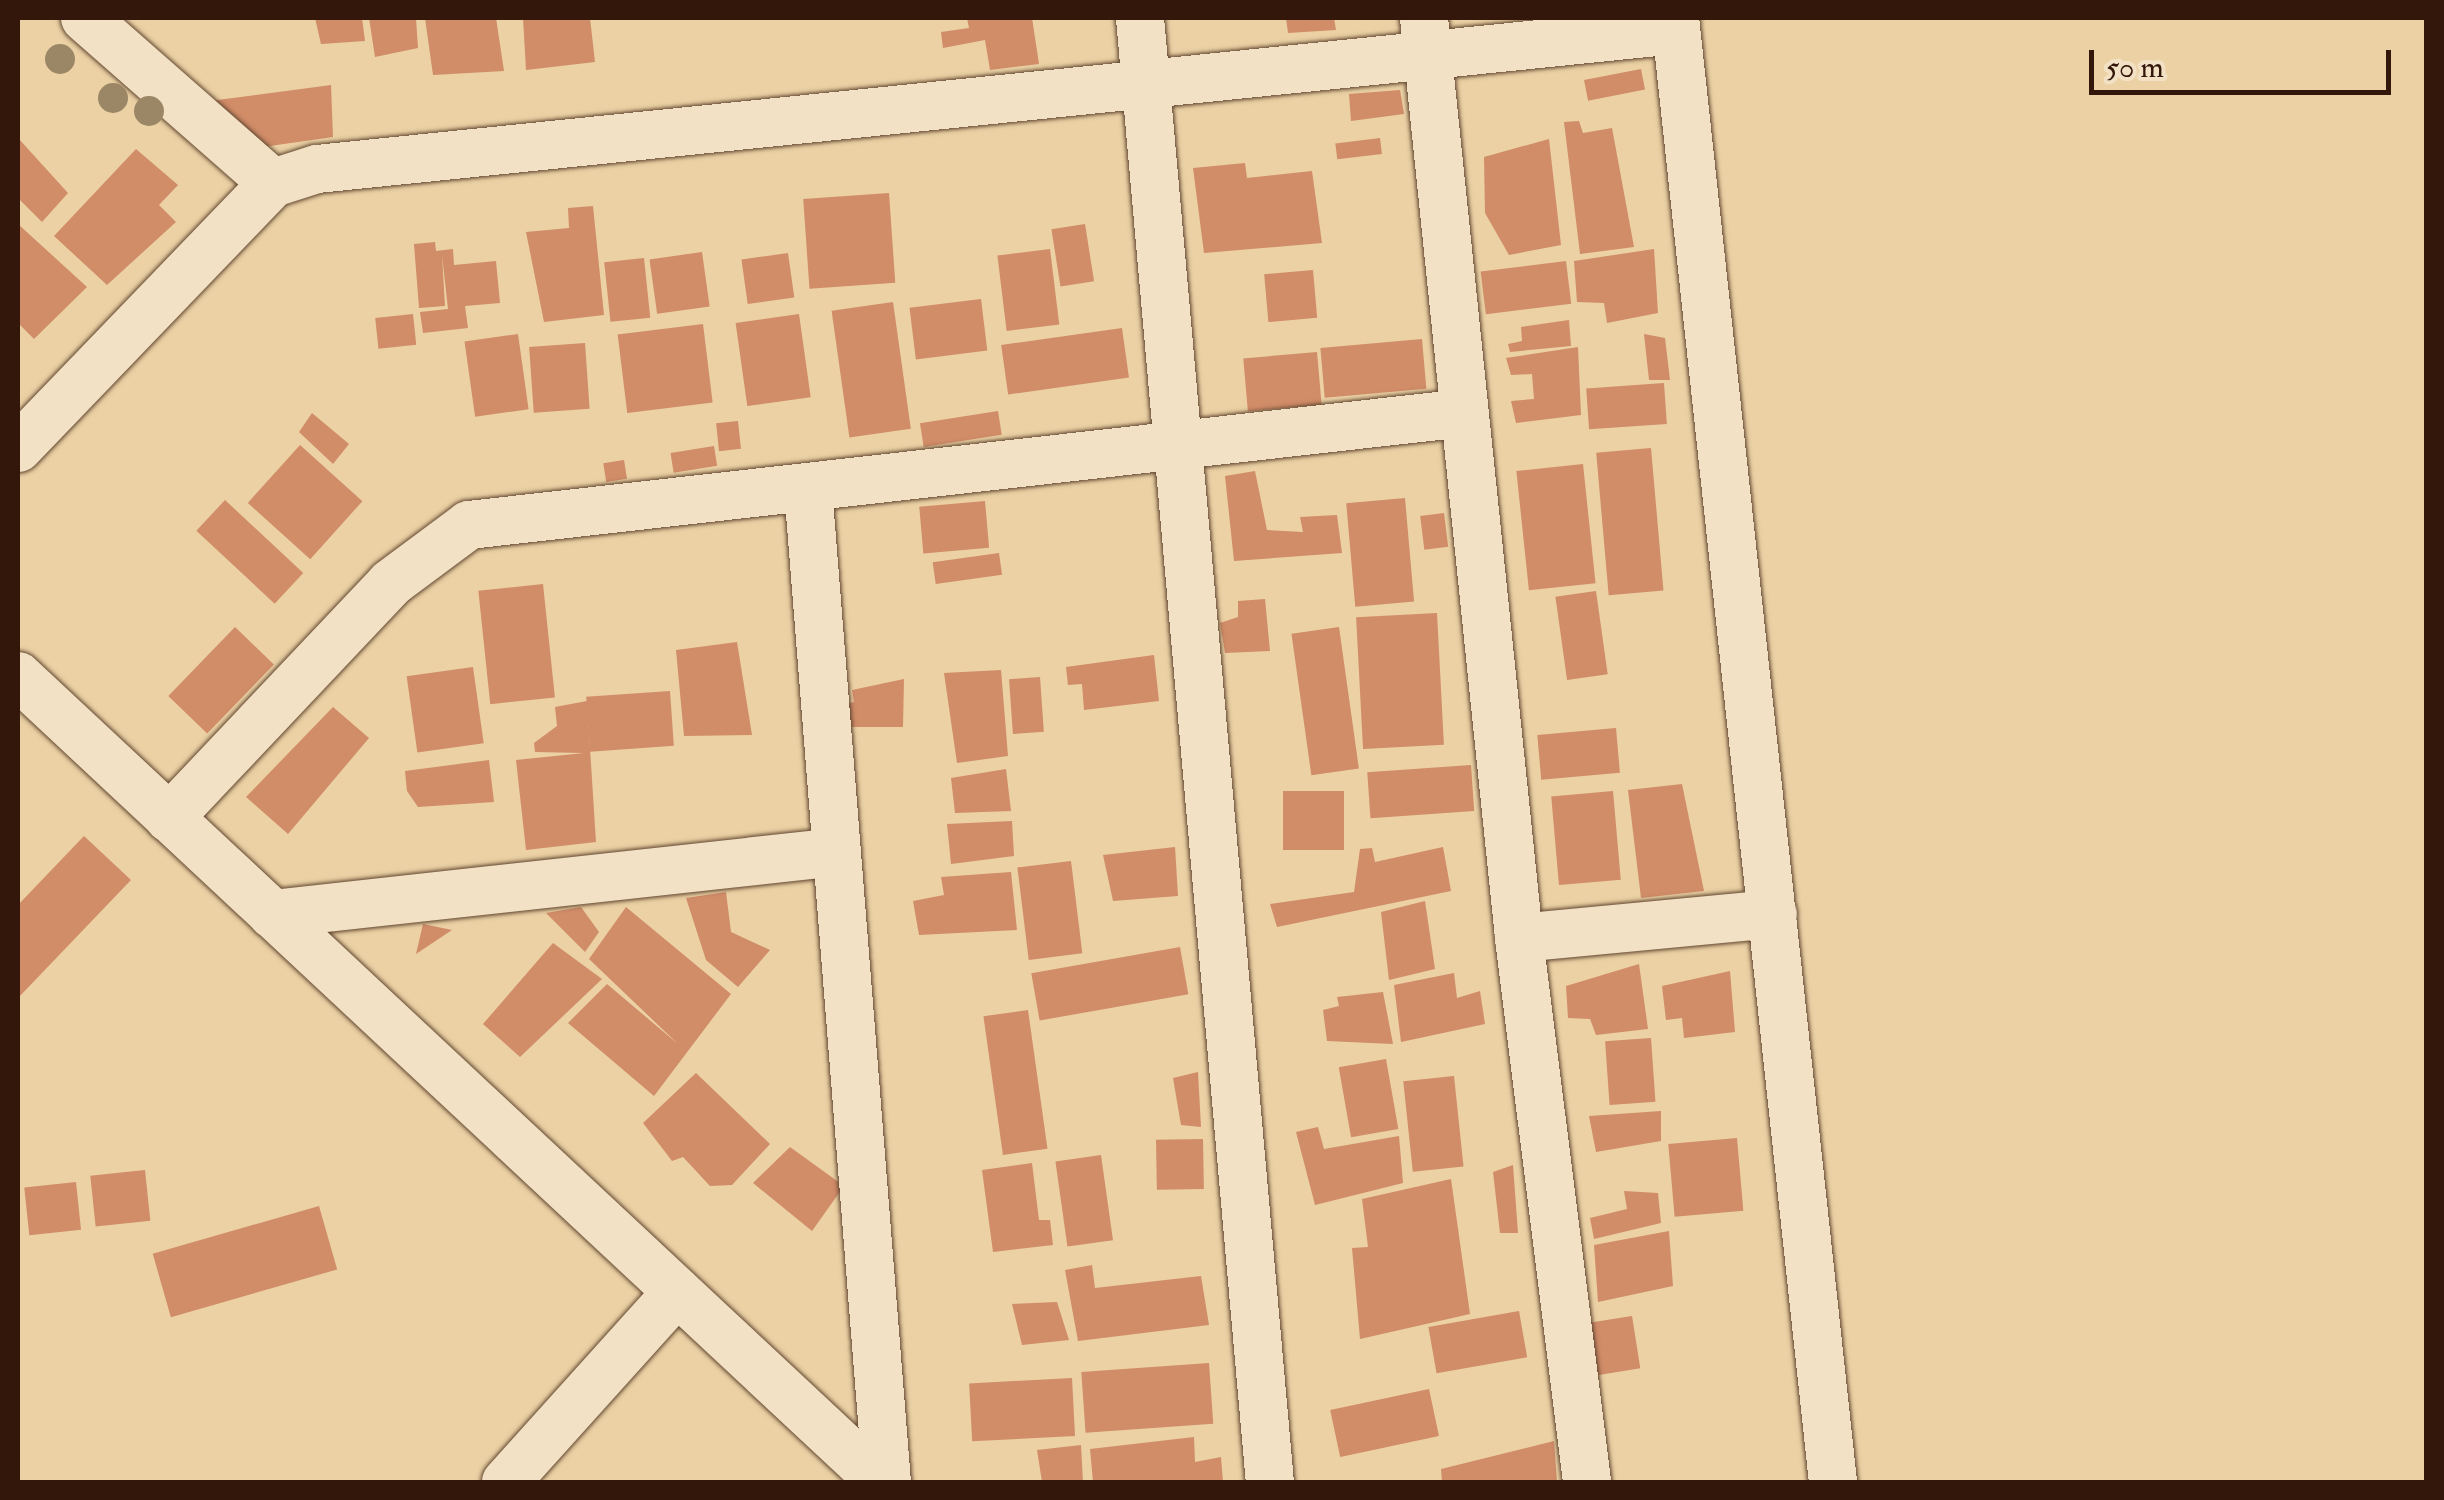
<!DOCTYPE html>
<style>
body{margin:0}
#map{position:relative;width:2444px;height:1500px;overflow:hidden;background:#ebd1a4;font-family:"IM FELL Double Pica",serif}
div>[style]{position:absolute}
[style*='--x']{left:calc(var(--x)*1px);top:calc(var(--y)*1px);width:calc(var(--w)*1px);rotate:calc(var(--a)*1deg)}
.building>*{inset:0;background:#d18c68;transform-origin:0 0}
.roads{filter:drop-shadow(0 0 2px #614630) drop-shadow(0 0 2px #614630)}
.minor>*{height:48px;margin:-24px;padding:0 24px;transform-origin:24px;border-radius:24px;background:#f2e1c4}
.trees>*{width:30px;height:30px;margin:-15px;border-radius:50%;background:#9b8665}
span{translate:-50% -50%;white-space:nowrap;text-align:center;line-height:1.15;-webkit-text-stroke:8px #f2e1c4;paint-order:stroke}
.frame{position:absolute;inset:0;border:20px solid #33170a;pointer-events:none}
.scale{position:absolute;left:2089px;top:50px;width:302px;height:45px;box-sizing:border-box;border:5px solid #33170a;border-top:0;padding-left:12px;font-size:30px;line-height:35px;white-space:nowrap;color:#33170a;-webkit-text-stroke:8px #f2e1c4;paint-order:stroke}
</style>
<div id="map">
<div class="building">
<i style="clip-path:polygon(315px 18px,362px 18px,365px 41px,321px 44px)"></i>
<i style="clip-path:polygon(369px 18px,416px 18px,418px 48px,375px 57px)"></i>
<i style="clip-path:polygon(425px 18px,496px 18px,504px 71px,433px 75px)"></i>
<i style="clip-path:polygon(523px 18px,590px 18px,595px 62px,526px 70px)"></i>
<i style="clip-path:polygon(967px 18px,1032px 18px,1039px 64px,990px 70px,985px 40px,943px 48px,941px 32px,969px 28px)"></i>
<i style="clip-path:polygon(1286px 18px,1334px 18px,1336px 30px,1288px 33px)"></i>
<i style="left:1641px;top:69px;width:21px;height:58px;rotate:79deg"></i>
<i style="clip-path:polygon(331px 85px,333px 137px,256px 148px,210px 101px)"></i>
<i style="clip-path:polygon(1400px 90px,1404px 114px,1351px 121px,1349px 94px)"></i>
<i style="clip-path:polygon(1579px 121px,1583px 133px,1612px 128px,1634px 247px,1580px 254px,1564px 122px)"></i>
<i style="clip-path:polygon(18px 138px,68px 193px,42px 222px,18px 198px)"></i>
<i style="left:1380px;top:138px;width:16px;height:45px;rotate:83deg"></i>
<i style="clip-path:polygon(1549px 139px,1561px 245px,1509px 255px,1485px 213px,1484px 157px)"></i>
<i style="clip-path:polygon(136px 149px,178px 185px,159px 205px,176px 222px,107px 285px,54px 236px)"></i>
<i style="clip-path:polygon(1245px 163px,1247px 178px,1312px 171px,1322px 243px,1204px 253px,1193px 168px)"></i>
<i style="left:889px;top:193px;width:90px;height:86px;rotate:86deg"></i>
<i style="clip-path:polygon(593px 206px,604px 315px,544px 322px,526px 232px,569px 228px,568px 208px)"></i>
<i style="clip-path:polygon(18px 224px,87px 287px,34px 339px,18px 323px)"></i>
<i style="left:1085px;top:224px;width:58px;height:34px;rotate:81deg"></i>
<i style="clip-path:polygon(435px 242px,436px 251px,453px 249px,454px 265px,496px 261px,500px 303px,465px 306px,468px 328px,423px 333px,420px 312px,448px 309px,442px 255px,445px 306px,419px 308px,414px 244px)"></i>
<i style="left:1050px;top:249px;width:76px;height:53px;rotate:83deg"></i>
<i style="clip-path:polygon(1654px 249px,1658px 313px,1607px 323px,1604px 303px,1577px 302px,1574px 261px)"></i>
<i style="left:702px;top:252px;width:55px;height:53px;rotate:82deg"></i>
<i style="left:788px;top:253px;width:45px;height:47px;rotate:82deg"></i>
<i style="left:644px;top:258px;width:60px;height:40px;rotate:84deg"></i>
<i style="left:1566px;top:261px;width:43px;height:86px;rotate:83deg"></i>
<i style="left:1313px;top:270px;width:48px;height:49px;rotate:85deg"></i>
<i style="left:981px;top:299px;width:52px;height:72px;rotate:83deg"></i>
<i style="left:893px;top:302px;width:128px;height:62px;rotate:82deg"></i>
<i style="left:413px;top:314px;width:31px;height:38px;rotate:84deg"></i>
<i style="left:799px;top:314px;width:84px;height:64px;rotate:82deg"></i>
<i style="clip-path:polygon(1569px 320px,1571px 346px,1510px 352px,1508px 344px,1522px 341px,1521px 327px)"></i>
<i style="left:703px;top:324px;width:79px;height:86px;rotate:83deg"></i>
<i style="left:1122px;top:328px;width:50px;height:122px;rotate:82deg"></i>
<i style="left:518px;top:334px;width:76px;height:54px;rotate:82deg"></i>
<i style="clip-path:polygon(1644px 334px,1665px 338px,1670px 380px,1649px 380px)"></i>
<i style="left:1422px;top:339px;width:50px;height:102px;rotate:85deg"></i>
<i style="left:585px;top:343px;width:66px;height:56px;rotate:86deg"></i>
<i style="clip-path:polygon(1578px 347px,1581px 415px,1516px 423px,1511px 401px,1534px 399px,1532px 374px,1511px 375px,1506px 358px)"></i>
<i style="left:1317px;top:352px;width:53px;height:74px;rotate:85deg"></i>
<i style="left:1664px;top:383px;width:41px;height:78px;rotate:86deg"></i>
<i style="left:998px;top:411px;width:24px;height:79px;rotate:81deg"></i>
<i style="clip-path:polygon(312px 413px,349px 444px,333px 464px,299px 432px)"></i>
<i style="left:738px;top:421px;width:28px;height:22px;rotate:84deg"></i>
<i style="left:300px;top:445px;width:84px;height:78px;rotate:42deg"></i>
<i style="left:714px;top:446px;width:20px;height:44px;rotate:81deg"></i>
<i style="left:1651px;top:448px;width:143px;height:55px;rotate:85deg"></i>
<i style="left:624px;top:460px;width:19px;height:21px;rotate:81deg"></i>
<i style="left:1583px;top:464px;width:120px;height:67px;rotate:84deg"></i>
<i style="clip-path:polygon(1255px 471px,1267px 530px,1303px 532px,1300px 517px,1337px 515px,1342px 553px,1234px 561px,1225px 476px)"></i>
<i style="left:1405px;top:498px;width:104px;height:59px;rotate:85deg"></i>
<i style="left:225px;top:500px;width:107px;height:42px;rotate:43deg"></i>
<i style="left:985px;top:501px;width:47px;height:66px;rotate:85deg"></i>
<i style="left:1444px;top:513px;width:34px;height:24px;rotate:83deg"></i>
<i style="left:999px;top:553px;width:22px;height:67px;rotate:82deg"></i>
<i style="left:543px;top:584px;width:114px;height:65px;rotate:84deg"></i>
<i style="left:1596px;top:591px;width:84px;height:41px;rotate:82deg"></i>
<i style="clip-path:polygon(1265px 599px,1270px 651px,1225px 653px,1220px 623px,1238px 617px,1238px 601px)"></i>
<i style="left:1437px;top:613px;width:132px;height:81px;rotate:87deg"></i>
<i style="left:235px;top:627px;width:54px;height:96px;rotate:44deg"></i>
<i style="left:1339px;top:627px;width:143px;height:48px;rotate:82deg"></i>
<i style="clip-path:polygon(737px 642px,752px 735px,684px 736px,676px 650px)"></i>
<i style="clip-path:polygon(1154px 655px,1159px 701px,1084px 710px,1082px 684px,1068px 685px,1066px 667px)"></i>
<i style="left:473px;top:667px;width:77px;height:67px;rotate:82deg"></i>
<i style="clip-path:polygon(1001px 670px,1008px 756px,957px 763px,944px 673px)"></i>
<i style="left:1040px;top:677px;width:55px;height:31px;rotate:86deg"></i>
<i style="clip-path:polygon(904px 679px,903px 727px,845px 727px,840px 705px,854px 702px,852px 690px)"></i>
<i style="left:670px;top:691px;width:55px;height:84px;rotate:86deg"></i>
<i style="clip-path:polygon(587px 701px,596px 842px,526px 850px,516px 760px,584px 753px,535px 752px,534px 743px,557px 726px,555px 707px)"></i>
<i style="clip-path:polygon(333px 707px,369px 738px,288px 834px,246px 797px)"></i>
<i style="left:1616px;top:728px;width:45px;height:79px;rotate:85deg"></i>
<i style="clip-path:polygon(489px 760px,494px 802px,418px 807px,407px 791px,405px 771px)"></i>
<i style="left:1471px;top:765px;width:46px;height:104px;rotate:86deg"></i>
<i style="clip-path:polygon(1006px 769px,1011px 811px,955px 813px,951px 778px)"></i>
<i style="clip-path:polygon(1682px 784px,1704px 891px,1641px 898px,1628px 790px)"></i>
<i style="left:1283px;top:791px;width:61px;height:59px"></i>
<i style="left:1613px;top:791px;width:89px;height:62px;rotate:85deg"></i>
<i style="clip-path:polygon(1012px 821px,1014px 856px,951px 864px,947px 824px)"></i>
<i style="clip-path:polygon(84px 836px,131px 880px,18px 998px,18px 905px)"></i>
<i style="clip-path:polygon(1175px 847px,1178px 896px,1113px 901px,1103px 855px)"></i>
<i style="clip-path:polygon(1443px 847px,1451px 891px,1277px 927px,1270px 904px,1354px 892px,1360px 849px,1372px 848px,1375px 862px)"></i>
<i style="left:1071px;top:861px;width:93px;height:54px;rotate:83deg"></i>
<i style="clip-path:polygon(1011px 872px,1017px 930px,919px 935px,913px 901px,944px 895px,941px 877px)"></i>
<i style="clip-path:polygon(726px 892px,731px 932px,770px 950px,738px 987px,706px 960px,686px 898px)"></i>
<i style="clip-path:polygon(1425px 901px,1435px 969px,1389px 980px,1381px 912px)"></i>
<i style="clip-path:polygon(581px 907px,599px 932px,585px 952px,546px 913px)"></i>
<i style="clip-path:polygon(626px 907px,731px 994px,654px 1096px,568px 1023px,607px 984px,678px 1044px,589px 959px)"></i>
<i style="clip-path:polygon(423px 924px,452px 930px,416px 954px)"></i>
<i style="clip-path:polygon(553px 943px,602px 979px,520px 1057px,483px 1024px)"></i>
<i style="left:1180px;top:947px;width:48px;height:151px;rotate:80deg"></i>
<i style="clip-path:polygon(1639px 964px,1648px 1029px,1596px 1035px,1590px 1019px,1568px 1018px,1566px 986px)"></i>
<i style="clip-path:polygon(1730px 971px,1735px 1032px,1684px 1038px,1682px 1018px,1666px 1020px,1662px 986px)"></i>
<i style="clip-path:polygon(1454px 973px,1457px 998px,1480px 991px,1485px 1024px,1401px 1042px,1394px 985px)"></i>
<i style="clip-path:polygon(1383px 992px,1393px 1044px,1327px 1041px,1323px 1010px,1339px 1006px,1337px 997px)"></i>
<i style="left:1028px;top:1010px;width:140px;height:45px;rotate:82deg"></i>
<i style="left:1651px;top:1038px;width:64px;height:46px;rotate:86deg"></i>
<i style="left:1386px;top:1059px;width:71px;height:48px;rotate:80deg"></i>
<i style="clip-path:polygon(1198px 1072px,1201px 1127px,1181px 1125px,1173px 1078px)"></i>
<i style="clip-path:polygon(696px 1073px,770px 1144px,732px 1185px,710px 1186px,683px 1157px,672px 1161px,643px 1123px)"></i>
<i style="left:1454px;top:1076px;width:91px;height:51px;rotate:84deg"></i>
<i style="clip-path:polygon(1661px 1111px,1661px 1141px,1596px 1152px,1589px 1116px)"></i>
<i style="clip-path:polygon(1318px 1127px,1324px 1149px,1399px 1136px,1403px 1183px,1315px 1205px,1296px 1132px)"></i>
<i style="left:1737px;top:1138px;width:73px;height:69px;rotate:85deg"></i>
<i style="left:1203px;top:1139px;width:50px;height:47px;rotate:89deg"></i>
<i style="clip-path:polygon(790px 1147px,844px 1186px,812px 1231px,753px 1183px)"></i>
<i style="left:1101px;top:1155px;width:86px;height:46px;rotate:82deg"></i>
<i style="clip-path:polygon(1032px 1163px,1039px 1220px,1050px 1220px,1053px 1245px,993px 1252px,982px 1170px)"></i>
<i style="clip-path:polygon(1513px 1165px,1518px 1233px,1500px 1233px,1493px 1172px)"></i>
<i style="left:145px;top:1170px;width:51px;height:55px;rotate:84deg"></i>
<i style="clip-path:polygon(1451px 1179px,1470px 1314px,1360px 1339px,1352px 1248px,1368px 1247px,1362px 1199px)"></i>
<i style="left:76px;top:1182px;width:48px;height:52px;rotate:84deg"></i>
<i style="clip-path:polygon(1624px 1191px,1658px 1193px,1661px 1223px,1594px 1239px,1590px 1218px,1627px 1209px)"></i>
<i style="left:319px;top:1206px;width:66px;height:173px;rotate:74deg"></i>
<i style="clip-path:polygon(1669px 1231px,1673px 1286px,1598px 1302px,1594px 1245px)"></i>
<i style="clip-path:polygon(1092px 1265px,1095px 1288px,1201px 1276px,1209px 1325px,1078px 1341px,1065px 1270px)"></i>
<i style="clip-path:polygon(1057px 1302px,1069px 1340px,1022px 1345px,1012px 1304px)"></i>
<i style="left:1519px;top:1311px;width:47px;height:92px;rotate:80deg"></i>
<i style="left:1632px;top:1316px;width:53px;height:45px;rotate:81deg"></i>
<i style="left:1209px;top:1363px;width:61px;height:128px;rotate:86deg"></i>
<i style="left:1072px;top:1378px;width:58px;height:103px;rotate:87deg"></i>
<i style="left:1429px;top:1389px;width:48px;height:101px;rotate:78deg"></i>
<i style="clip-path:polygon(1194px 1437px,1195px 1462px,1221px 1457px,1223px 1482px,1093px 1482px,1090px 1449px)"></i>
<i style="clip-path:polygon(1554px 1441px,1557px 1482px,1442px 1482px,1441px 1469px)"></i>
<i style="clip-path:polygon(1081px 1445px,1083px 1482px,1042px 1482px,1037px 1450px)"></i>
</div>
<div class="roads">
<div class="minor">
<i style="--x:85;--y:18;--w:250;--a:41.3"></i>
<i style="--x:1140;--y:18;--w:1470;--a:84.93"></i>
<i style="--x:1424;--y:18;--w:925;--a:84.1"></i>
<i style="--x:1519;--y:938;--w:548;--a:82.87"></i>
<i style="--x:1675;--y:18;--w:1473;--a:83.84"></i>
<i style="--x:18;--y:448;--w:368;--a:-46.1"></i>
<i style="--x:273;--y:183;--w:46;--a:-17.7"></i>
<i style="--x:317;--y:169;--w:1366;--a:-5.84"></i>
<i style="--x:808;--y:488;--w:997;--a:85.46"></i>
<i style="--x:18;--y:676;--w:1181;--a:43.04"></i>
<i style="--x:169;--y:818;--w:323;--a:-46.6"></i>
<i style="--x:391;--y:583;--w:97;--a:-36.6"></i>
<i style="--x:469;--y:525;--w:1002;--a:-6.42"></i>
<i style="--x:272;--y:914;--w:568;--a:-6.26"></i>
<i style="--x:1519;--y:938;--w:255;--a:-5.4"></i>
<i style="--x:506;--y:1482;--w:256;--a:-48"></i>
</div>
</div>
<div class="trees">
<i style="left:60px;top:59px"></i>
<i style="left:113px;top:98px"></i>
<i style="left:149px;top:111px"></i>
</div>
<div class="frame"></div>
<div class="scale">50 m</div>
</div>
